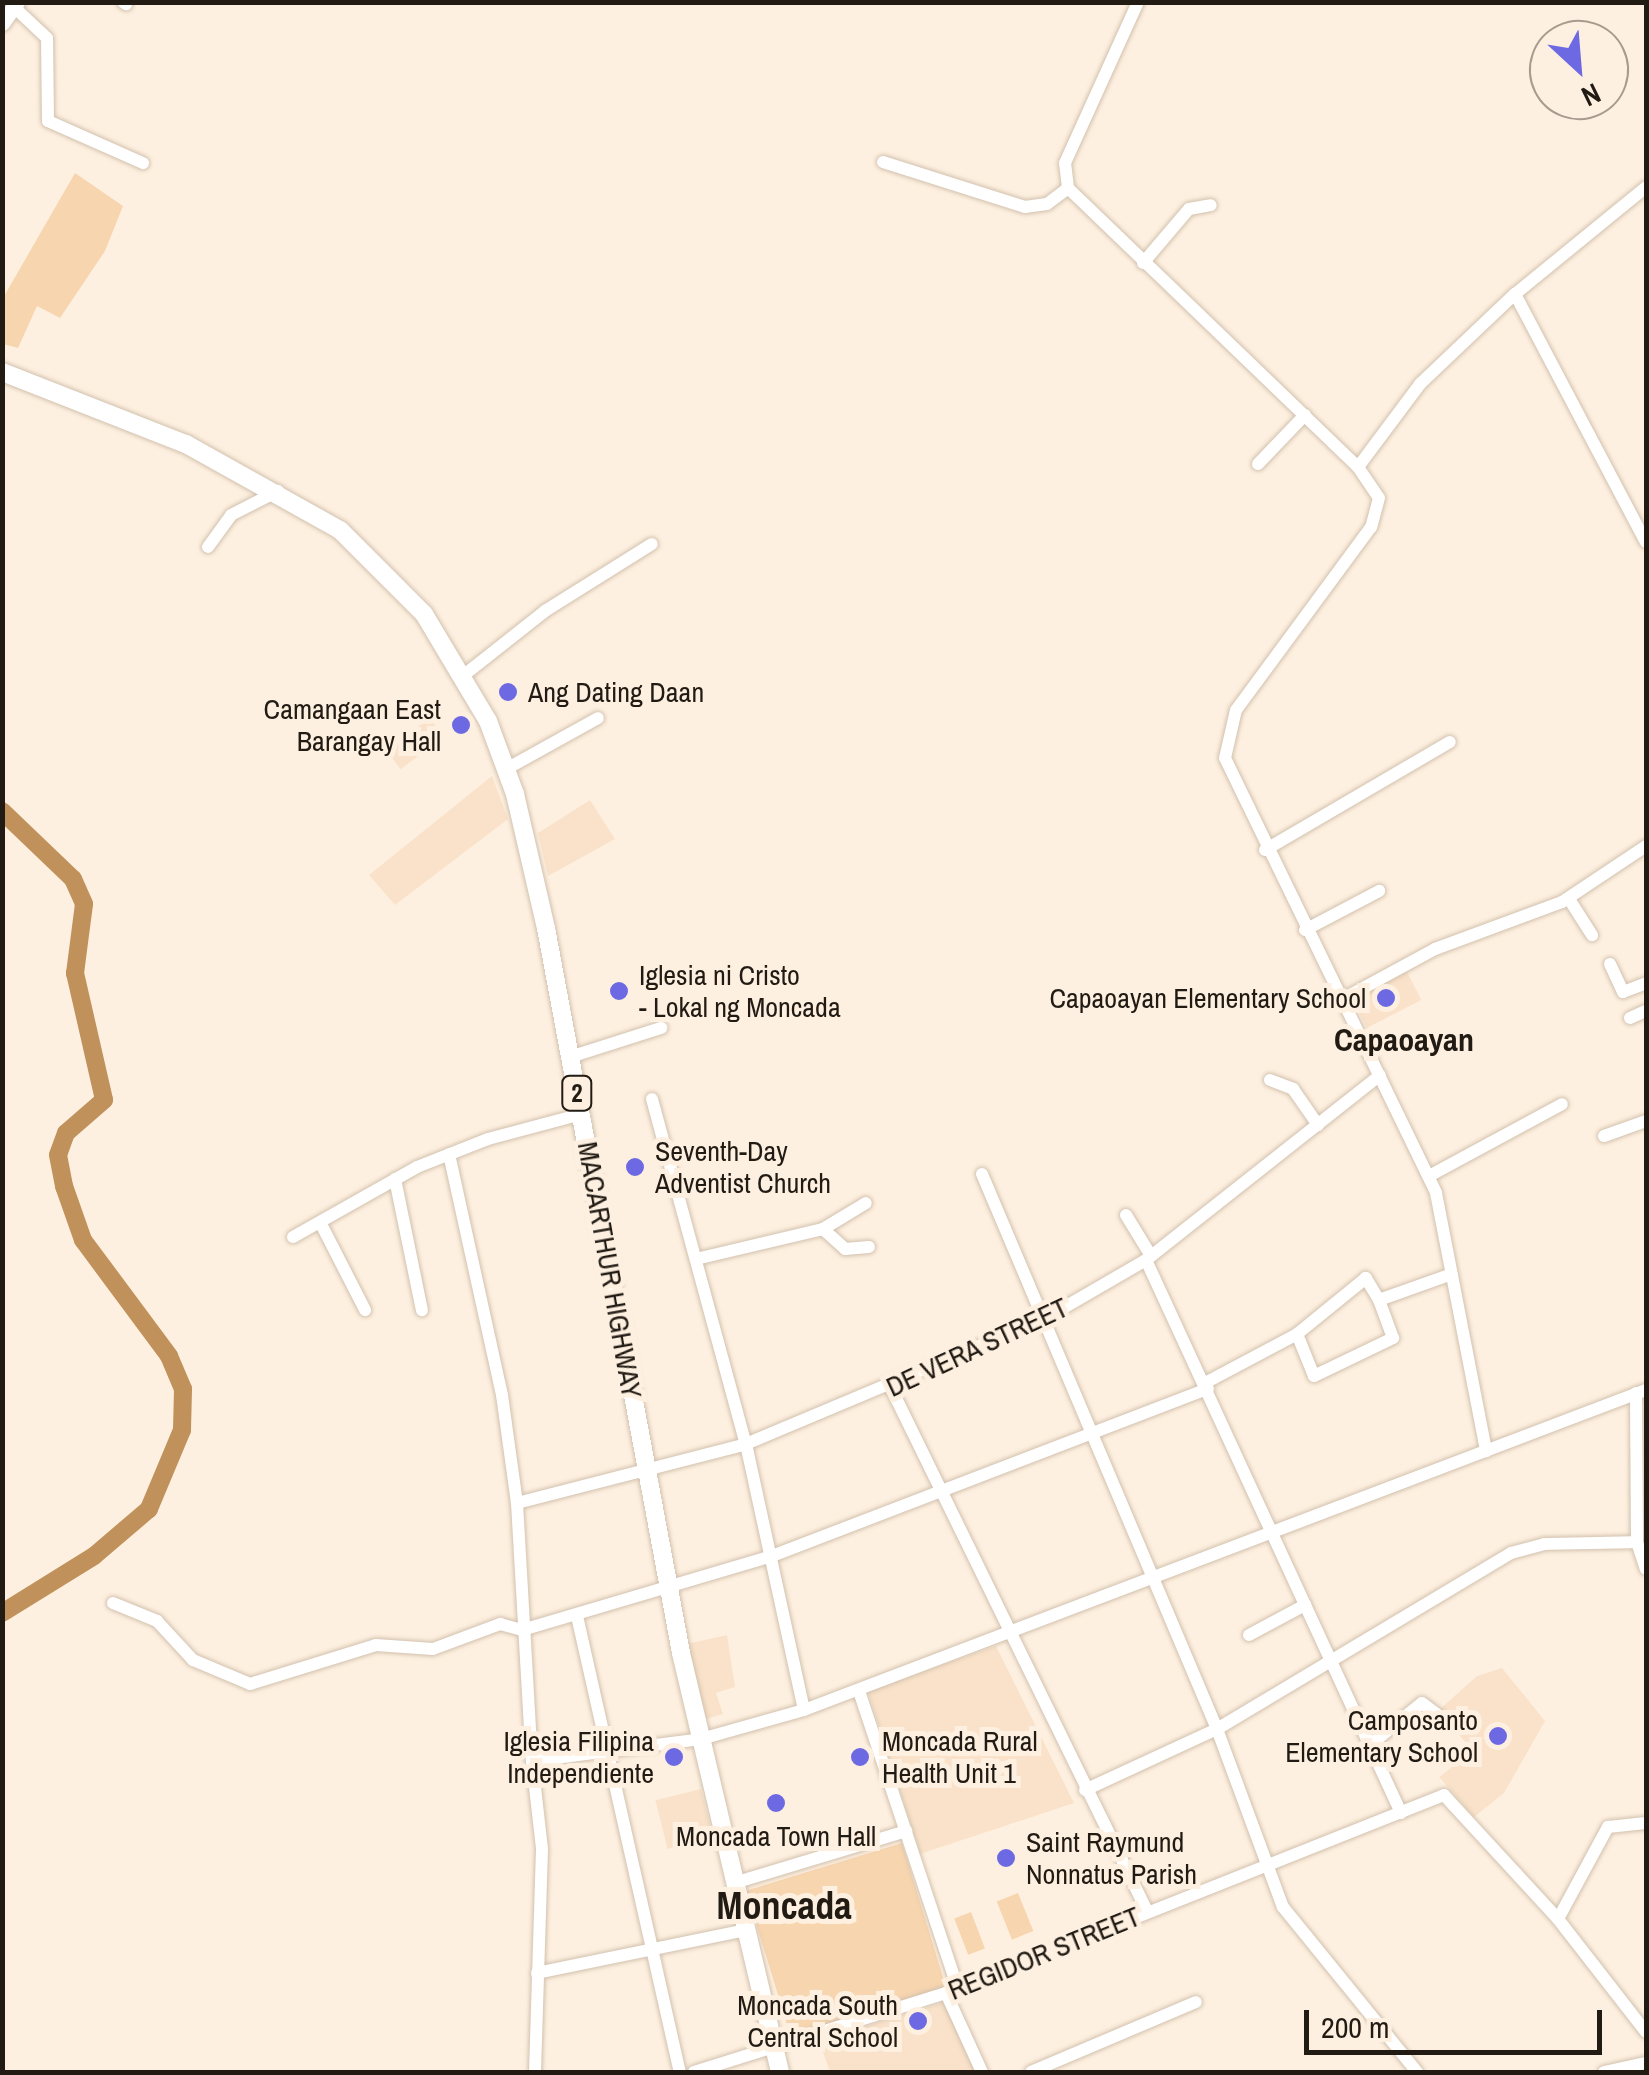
<!DOCTYPE html>
<style>
body{margin:0}
#map{position:relative;width:1649px;height:2075px;overflow:hidden;background:#fef0e0;font-family:"Archivo Narrow",sans-serif}
div>[style]{position:absolute}
[style*='--x']{left:calc(var(--x)*1px);top:calc(var(--y)*1px);width:calc(var(--w)*1px);rotate:calc(var(--a)*1deg)}
.built>*{inset:0;background:#f9e2c9;transform-origin:0 0}
.green>*{inset:0;background:#f7d5af;transform-origin:0 0}
.river>*{height:18px;margin:-9px;padding:0 9px;transform-origin:9px;border-radius:9px;background:#c0915a}
.roads{filter:drop-shadow(0 0 2px #d2c1ae) drop-shadow(0 0 2px #d2c1ae)}
.minor>*{height:12px;margin:-6px;padding:0 6px;transform-origin:6px;border-radius:6px;background:#fff}
.major>*{height:15px;margin:-7.5px;padding:0 7.5px;transform-origin:7.5px;border-radius:7.5px;background:#fff}
.highway>*{height:18px;margin:-9px;padding:0 9px;transform-origin:9px;border-radius:9px;background:#fff}
.dots>*{width:28px;height:28px;translate:-50% -50%;box-sizing:border-box;border:5px solid #fef0e0;border-radius:50%}
span{translate:-50% -50%;white-space:nowrap;text-align:center;line-height:1.15;-webkit-text-stroke:10px #fef0e0;paint-order:stroke}
.shield-label span{padding:2px 8px;background:#fef0e0;border:2px solid;border-radius:8px;-webkit-text-stroke-width:0}
.shield-label{font-size:25px;color:#211b14;font-weight:700}
.poi-label{font-size:28px;color:#211b14}
.left{translate:0 -50%;text-align:left}
.right{translate:-100% -50%;text-align:right}
.street-label{font-size:28px;color:#211b14}
.quarter-label{font-size:32px;color:#211b14;font-weight:700}
.district-label{font-size:38px;color:#211b14;font-weight:700}
.frame{position:absolute;inset:0;border:5px solid #211b14;pointer-events:none}
.north{position:absolute;left:1529px;top:20px;width:100px;height:100px;box-sizing:border-box;background:#fef0e0;border:2px solid #a69b8e;border-radius:50%;rotate:154deg;font-size:28px;font-weight:700;line-height:40px;text-align:center;color:#211b14}
.north::after{content:'';display:block;margin:auto;width:35px;height:45px;background:#6c69e3;clip-path:polygon(50% 0,100% 100%,50% 72%,0 100%)}
.scale{position:absolute;left:1304px;top:2010px;width:298px;height:45px;box-sizing:border-box;border:5px solid #211b14;border-top:0;padding-left:12px;font-size:30px;line-height:35px;white-space:nowrap;color:#211b14;-webkit-text-stroke:8px #fef0e0;paint-order:stroke}
</style>
<div id="map">
<div class="built">
<i style="left:430px;top:718px;width:24px;height:54px;rotate:54deg"></i>
<i style="clip-path:polygon(492px 776px,508px 819px,395px 905px,369px 875px)"></i>
<i style="clip-path:polygon(590px 800px,615px 839px,548px 876px,538px 833px)"></i>
<i style="left:1405px;top:968px;width:36px;height:61px;rotate:63deg"></i>
<i style="clip-path:polygon(727px 1635px,735px 1687px,716px 1693px,723px 1714px,706px 1719px,687px 1644px)"></i>
<i style="clip-path:polygon(996px 1646px,1074px 1803px,920px 1854px,868px 1691px)"></i>
<i style="clip-path:polygon(1502px 1668px,1545px 1721px,1504px 1793px,1474px 1817px,1439px 1777px,1473px 1751px,1438px 1711px,1477px 1676px)"></i>
<i style="left:701px;top:1789px;width:50px;height:47px;rotate:76deg"></i>
<i style="clip-path:polygon(945px 2002px,976px 2072px,830px 2072px,819px 2041px)"></i>
</div>
<div class="green">
<i style="clip-path:polygon(75px 173px,123px 206px,105px 251px,60px 318px,37px 306px,18px 348px,3px 344px,3px 298px)"></i>
<i style="left:902px;top:1843px;width:151px;height:163px;rotate:73deg"></i>
<i style="left:1018px;top:1893px;width:41px;height:23px;rotate:68deg"></i>
<i style="left:971px;top:1912px;width:39px;height:18px;rotate:69deg"></i>
</div>
<div class="river">
<i style="--x:2;--y:811;--w:98;--a:43.8"></i>
<i style="--x:73;--y:879;--w:27;--a:66"></i>
<i style="--x:84;--y:904;--w:70;--a:97.4"></i>
<i style="--x:75;--y:973;--w:130;--a:77.1"></i>
<i style="--x:104;--y:1100;--w:50;--a:139"></i>
<i style="--x:66;--y:1133;--w:23;--a:110"></i>
<i style="--x:58;--y:1155;--w:32;--a:79"></i>
<i style="--x:64;--y:1186;--w:57;--a:70.6"></i>
<i style="--x:83;--y:1240;--w:144;--a:53.4"></i>
<i style="--x:169;--y:1356;--w:36;--a:67"></i>
<i style="--x:183;--y:1389;--w:41;--a:91.4"></i>
<i style="--x:182;--y:1430;--w:86;--a:112.7"></i>
<i style="--x:149;--y:1509;--w:72;--a:139.5"></i>
<i style="--x:94;--y:1556;--w:108;--a:148.2"></i>
</div>
<div class="roads">
<div class="minor">
<i style="--x:123;--y:2;--w:4;--a:34"></i>
<i style="--x:1138;--y:2;--w:177;--a:114.4"></i>
<i style="--x:1065;--y:163;--w:25;--a:83"></i>
<i style="--x:1068;--y:188;--w:402;--a:43.9"></i>
<i style="--x:1358;--y:467;--w:37;--a:56"></i>
<i style="--x:1379;--y:498;--w:30;--a:105"></i>
<i style="--x:1371;--y:527;--w:227;--a:126.4"></i>
<i style="--x:1236;--y:710;--w:49;--a:102.9"></i>
<i style="--x:1225;--y:758;--w:483;--a:64.1"></i>
<i style="--x:1436;--y:1193;--w:263;--a:79"></i>
<i style="--x:14;--y:7;--w:45;--a:43.2"></i>
<i style="--x:47;--y:38;--w:83;--a:89.3"></i>
<i style="--x:48;--y:121;--w:104;--a:23.9"></i>
<i style="--x:883;--y:162;--w:149;--a:17.6"></i>
<i style="--x:1025;--y:207;--w:22;--a:-8"></i>
<i style="--x:1047;--y:204;--w:26;--a:-37"></i>
<i style="--x:1143;--y:263;--w:71;--a:-49.6"></i>
<i style="--x:1189;--y:209;--w:22;--a:-10"></i>
<i style="--x:1515;--y:294;--w:169;--a:-39.2"></i>
<i style="--x:1258;--y:464;--w:68;--a:-46.2"></i>
<i style="--x:1358;--y:467;--w:104;--a:-53.2"></i>
<i style="--x:1420;--y:384;--w:131;--a:-43.5"></i>
<i style="--x:1515;--y:294;--w:280;--a:62.2"></i>
<i style="--x:208;--y:547;--w:39;--a:-54"></i>
<i style="--x:231;--y:515;--w:53;--a:-27.1"></i>
<i style="--x:464;--y:675;--w:103;--a:-38.3"></i>
<i style="--x:545;--y:611;--w:126;--a:-32.1"></i>
<i style="--x:506;--y:769;--w:105;--a:-29"></i>
<i style="--x:1265;--y:850;--w:214;--a:-30.3"></i>
<i style="--x:1569;--y:899;--w:43;--a:57.4"></i>
<i style="--x:1305;--y:930;--w:84;--a:-27.8"></i>
<i style="--x:1610;--y:964;--w:31;--a:65"></i>
<i style="--x:1623;--y:992;--w:25;--a:-21"></i>
<i style="--x:1341;--y:1000;--w:107;--a:-28.5"></i>
<i style="--x:1435;--y:949;--w:135;--a:-20.3"></i>
<i style="--x:1562;--y:902;--w:101;--a:-33.7"></i>
<i style="--x:1630;--y:1018;--w:17;--a:-24"></i>
<i style="--x:570;--y:1057;--w:96;--a:-17.7"></i>
<i style="--x:1270;--y:1080;--w:25;--a:21"></i>
<i style="--x:1293;--y:1089;--w:44;--a:55.2"></i>
<i style="--x:652;--y:1099;--w:358;--a:74.8"></i>
<i style="--x:746;--y:1444;--w:272;--a:77.7"></i>
<i style="--x:1604;--y:1136;--w:45;--a:-19.7"></i>
<i style="--x:449;--y:1154;--w:247;--a:77.6"></i>
<i style="--x:502;--y:1395;--w:109;--a:82.1"></i>
<i style="--x:517;--y:1503;--w:258;--a:86.7"></i>
<i style="--x:532;--y:1761;--w:170;--a:-7.4"></i>
<i style="--x:701;--y:1739;--w:107;--a:-15.7"></i>
<i style="--x:804;--y:1710;--w:901;--a:-20.81"></i>
<i style="--x:982;--y:1174;--w:603;--a:67.05"></i>
<i style="--x:1217;--y:1729;--w:190;--a:69.7"></i>
<i style="--x:1283;--y:1907;--w:213;--a:50.9"></i>
<i style="--x:1429;--y:1176;--w:151;--a:-28.4"></i>
<i style="--x:395;--y:1179;--w:134;--a:78.4"></i>
<i style="--x:1126;--y:1215;--w:48;--a:58.6"></i>
<i style="--x:320;--y:1222;--w:99;--a:62.9"></i>
<i style="--x:823;--y:1229;--w:30;--a:42"></i>
<i style="--x:845;--y:1249;--w:24;--a:-5"></i>
<i style="--x:293;--y:1237;--w:142;--a:-29.4"></i>
<i style="--x:417;--y:1167;--w:76;--a:-21.5"></i>
<i style="--x:488;--y:1139;--w:97;--a:-14.9"></i>
<i style="--x:696;--y:1259;--w:130;--a:-13.3"></i>
<i style="--x:823;--y:1229;--w:50;--a:-31.2"></i>
<i style="--x:1146;--y:1260;--w:609;--a:65.24"></i>
<i style="--x:1379;--y:1300;--w:26;--a:-121"></i>
<i style="--x:1366;--y:1278;--w:89;--a:140.9"></i>
<i style="--x:1297;--y:1334;--w:45;--a:68"></i>
<i style="--x:1314;--y:1376;--w:88;--a:-25.7"></i>
<i style="--x:1393;--y:1338;--w:40;--a:-110.2"></i>
<i style="--x:1379;--y:1300;--w:77;--a:-19.6"></i>
<i style="--x:1205;--y:1383;--w:104;--a:-28"></i>
<i style="--x:891;--y:1388;--w:582;--a:63.92"></i>
<i style="--x:517;--y:1503;--w:236;--a:-14.4"></i>
<i style="--x:746;--y:1444;--w:325;--a:-22.8"></i>
<i style="--x:1046;--y:1318;--w:116;--a:-30.1"></i>
<i style="--x:1146;--y:1260;--w:298;--a:-38.3"></i>
<i style="--x:1637;--y:1542;--w:28;--a:72"></i>
<i style="--x:113;--y:1603;--w:48;--a:22.2"></i>
<i style="--x:157;--y:1621;--w:53;--a:47.3"></i>
<i style="--x:193;--y:1660;--w:62;--a:22.8"></i>
<i style="--x:250;--y:1684;--w:132;--a:-17.2"></i>
<i style="--x:376;--y:1645;--w:57;--a:4"></i>
<i style="--x:433;--y:1649;--w:72;--a:-20.5"></i>
<i style="--x:500;--y:1624;--w:23;--a:15"></i>
<i style="--x:522;--y:1630;--w:261;--a:-16.5"></i>
<i style="--x:772;--y:1556;--w:467;--a:-21"></i>
<i style="--x:577;--y:1616;--w:467;--a:77.3"></i>
<i style="--x:1249;--y:1635;--w:64;--a:-28.2"></i>
<i style="--x:859;--y:1691;--w:313;--a:71.6"></i>
<i style="--x:1371;--y:1744;--w:65;--a:-38.8"></i>
<i style="--x:1422;--y:1703;--w:21;--a:37"></i>
<i style="--x:532;--y:1761;--w:89;--a:83.5"></i>
<i style="--x:542;--y:1849;--w:223;--a:91.8"></i>
<i style="--x:1085;--y:1790;--w:145;--a:-24.8"></i>
<i style="--x:1217;--y:1729;--w:343;--a:-30.9"></i>
<i style="--x:1511;--y:1553;--w:34;--a:-15"></i>
<i style="--x:1544;--y:1544;--w:93;--a:-1.2"></i>
<i style="--x:1637;--y:1542;--w:149;--a:-90.4"></i>
<i style="--x:734;--y:1883;--w:180;--a:-16.8"></i>
<i style="--x:1558;--y:1919;--w:105;--a:-61.5"></i>
<i style="--x:1608;--y:1827;--w:38;--a:-6"></i>
<i style="--x:537;--y:1973;--w:213;--a:-11.6"></i>
<i style="--x:946;--y:1993;--w:87;--a:65.5"></i>
<i style="--x:694;--y:2072;--w:264;--a:-17.4"></i>
<i style="--x:946;--y:1993;--w:536;--a:-21.68"></i>
<i style="--x:1444;--y:1795;--w:168;--a:47.4"></i>
<i style="--x:1558;--y:1919;--w:143;--a:52.1"></i>
<i style="--x:1031;--y:2072;--w:179;--a:-23"></i>
<i style="--x:1604;--y:2072;--w:43;--a:-12.1"></i>
</div>
<div class="major">
<i style="--x:2;--y:23;--w:26;--a:-54"></i>
</div>
<div class="highway">
<i style="--x:2;--y:372;--w:198;--a:21.4"></i>
<i style="--x:186;--y:444;--w:176;--a:29.2"></i>
<i style="--x:340;--y:530;--w:119;--a:45"></i>
<i style="--x:424;--y:614;--w:125;--a:59.1"></i>
<i style="--x:488;--y:721;--w:78;--a:69.7"></i>
<i style="--x:515;--y:794;--w:138;--a:77"></i>
<i style="--x:546;--y:928;--w:737;--a:79.45"></i>
<i style="--x:681;--y:1653;--w:431;--a:76.7"></i>
</div>
</div>
<div class="dots">
<i style="left:508px;top:692px;background:#6c69e3"></i>
<i style="left:461px;top:725px;background:#6c69e3"></i>
<i style="left:619px;top:991px;background:#6c69e3"></i>
<i style="left:1386px;top:998px;background:#6c69e3"></i>
<i style="left:635px;top:1167px;background:#6c69e3"></i>
<i style="left:1498px;top:1736px;background:#6c69e3"></i>
<i style="left:674px;top:1757px;background:#6c69e3"></i>
<i style="left:860px;top:1757px;background:#6c69e3"></i>
<i style="left:776px;top:1803px;background:#6c69e3"></i>
<i style="left:1006px;top:1858px;background:#6c69e3"></i>
<i style="left:918px;top:2021px;background:#6c69e3"></i>
</div>
<div class="shield-label">
<span style="left:577px;top:1093px">2</span>
</div>
<div class="poi-label">
<span class="left" style="left:528px;top:692px">Ang Dating Daan</span>
<span class="right" style="left:441px;top:725px">Camangaan East<br>Barangay Hall</span>
<span class="left" style="left:639px;top:991px">Iglesia ni Cristo<br>- Lokal ng Moncada</span>
<span class="right" style="left:1366px;top:998px">Capaoayan Elementary School</span>
<span class="left" style="left:655px;top:1167px">Seventh-Day<br>Adventist Church</span>
<span class="right" style="left:1478px;top:1736px">Camposanto<br>Elementary School</span>
<span class="right" style="left:654px;top:1757px">Iglesia Filipina<br>Independiente</span>
<span class="left" style="left:882px;top:1757px">Moncada Rural<br>Health Unit 1</span>
<span style="left:776px;top:1836px">Moncada Town Hall</span>
<span class="left" style="left:1026px;top:1858px">Saint Raymund<br>Nonnatus Parish</span>
<span class="right" style="left:898px;top:2021px">Moncada South<br>Central School</span>
</div>
<div class="street-label">
<span style="left:610px;top:1270px;rotate:80deg">MACARTHUR HIGHWAY</span>
<span style="left:977px;top:1347px;rotate:-25deg">DE VERA STREET</span>
<span style="left:1044px;top:1953px;rotate:-22deg">REGIDOR STREET</span>
</div>
<div class="quarter-label">
<span style="left:1404px;top:1040px">Capaoayan</span>
</div>
<div class="district-label">
<span style="left:784px;top:1906px">Moncada</span>
</div>
<div class="frame"></div>
<div class="north">N</div>
<div class="scale">200 m</div>
</div>
